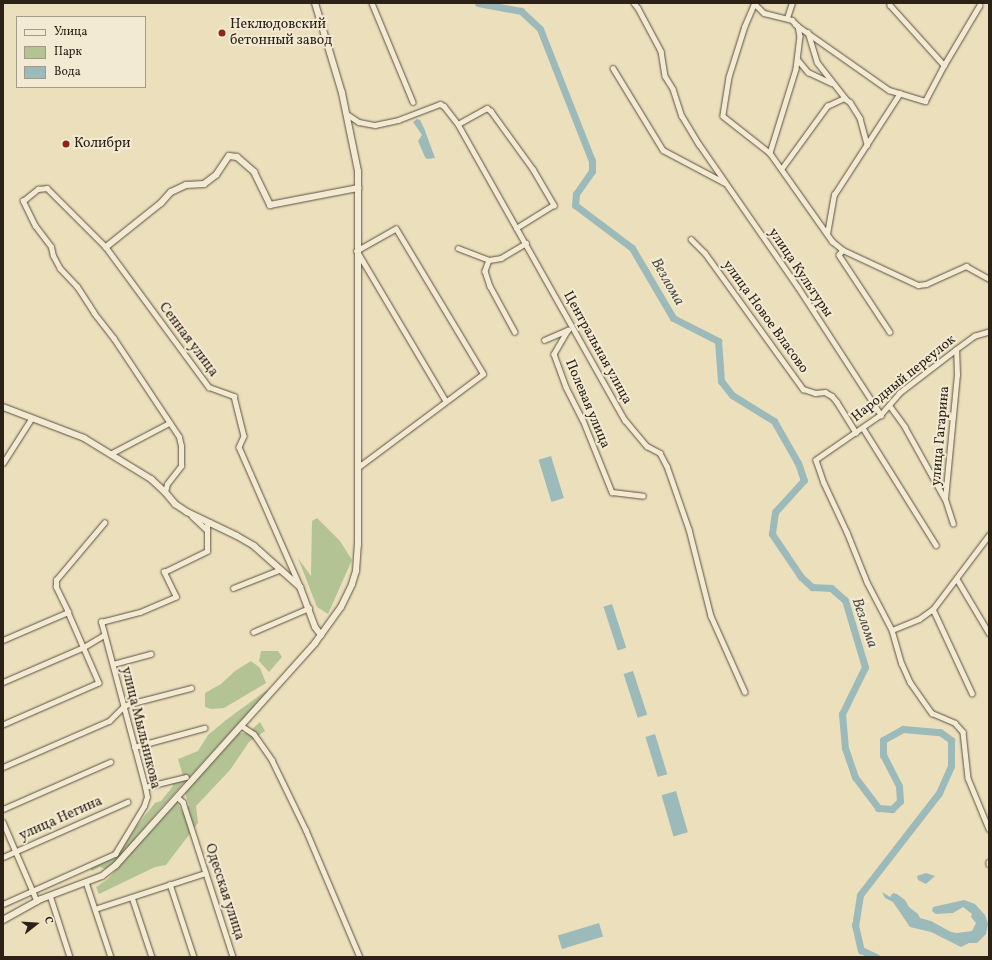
<!DOCTYPE html>
<meta charset="utf-8">
<style>
body{margin:0}
#map{position:relative;width:992px;height:960px;overflow:hidden;background:#ecdfbc;font-family:Vollkorn,serif}
div>[style]{position:absolute}
[style*='--x']{left:calc(var(--x)*1px);top:calc(var(--y)*1px);width:calc(var(--w)*1px);rotate:calc(var(--a)*1deg)}
.green>*{inset:0;background:#b3c394}
.water>*{inset:0;background:#9dbabb;transform-origin:0 0}
.river>*{height:7px;margin:-3.5px;padding:0 3.5px;transform-origin:3.5px;border-radius:3.5px;background:#9dbabb}
.roads{filter:drop-shadow(0 0 1px #5c5040) drop-shadow(0 0 1px #5c5040)}
.street>*{height:4.5px;margin:-2.25px;padding:0 2.25px;transform-origin:2.25px;border-radius:2.25px;background:#f3ead3}
.secondary>*{height:6px;margin:-3px;padding:0 3px;transform-origin:3px;border-radius:3px;background:#f3ead3}
.dots>*{width:11px;height:11px;translate:-50% -50%;box-sizing:border-box;border:2px solid #f3ead3;border-radius:50%}
span{translate:-50% -50%;white-space:nowrap;text-align:center;line-height:1.15;-webkit-text-stroke:4px #f3ead3;paint-order:stroke}
.poi-label{font-size:14px;color:#2c2117}
.left{translate:0 -50%;text-align:left}
.street-label{font-size:14px;color:#2c2117}
.water-label{font-size:15px;color:#4e4f48;font-style:italic}
.frame{position:absolute;inset:0;border:4px solid #2c2117;pointer-events:none}
.legend{position:absolute;left:16px;top:16px;width:130px;height:72px;box-sizing:border-box;background:#f3ead3;border:1px solid #a39a88;margin:0;padding:5px 7px;list-style:none;font-size:12px;color:#2c2117}
.legend li{display:flex;align-items:center;gap:8px;height:20px}
.legend b{width:20px;border:1px solid #a39a88}
.north{position:absolute;left:16px;top:904px;width:40px;height:40px;-webkit-text-stroke:3px #f3ead3;paint-order:stroke;rotate:73deg;font-size:11px;font-weight:700;line-height:16px;text-align:center;color:#2c2117}
.north::after{content:'';display:block;margin:auto;width:14px;height:18px;background:#2c2117;clip-path:polygon(50% 0,100% 100%,50% 72%,0 100%)}
</style>
<div id="map">
<div class="green">
<i style="clip-path:polygon(317px 518px,340px 541px,352px 560px,328px 614px,317px 607px,298px 558px,311px 576px,312px 521px)"></i>
<i style="clip-path:polygon(261px 651px,278px 651px,282px 657px,269px 672px,259px 661px)"></i>
<i style="clip-path:polygon(251px 661px,260px 668px,266px 683px,224px 708px,211px 709px,205px 707px,205px 693px,221px 684px,235px 671px)"></i>
<i style="clip-path:polygon(267px 690px,268px 691px,162px 807px,115px 862px,105px 869px,100px 867px,92px 871px,90px 868px,117px 856px,136px 827px,155px 803px,161px 801px,173px 786px,171px 783px,183px 776px,178px 759px,198px 751px,208px 735px,226px 720px)"></i>
<i style="clip-path:polygon(260px 722px,265px 731px,249px 742px,230px 770px,196px 806px,198px 823px,166px 865px,155px 867px,99px 894px,96px 887px,108px 879px,177px 802px,183px 813px,189px 805px,185px 793px,238px 733px,248px 733px)"></i>
</div>
<div class="water">
<i style="clip-path:polygon(417px 119px,420px 120px,424px 128px,435px 158px,427px 159px,425px 157px,418px 141px,422px 135px,413px 122px)"></i>
<i style="left:551px;top:456px;width:44px;height:13px;rotate:73deg"></i>
<i style="left:612px;top:604px;width:46px;height:9px;rotate:72deg"></i>
<i style="left:633px;top:671px;width:46px;height:10px;rotate:72deg"></i>
<i style="left:655px;top:734px;width:42px;height:10px;rotate:73deg"></i>
<i style="left:676px;top:791px;width:43px;height:15px;rotate:74deg"></i>
<i style="clip-path:polygon(926px 873px,935px 876px,926px 884px,918px 880px,917px 876px)"></i>
<i style="clip-path:polygon(882px 892px,890px 897px,893px 893px,897px 894px,905px 900px,909px 907px,918px 914px,920px 918px,931px 921px,951px 932px,957px 933px,972px 931px,976px 923px,971px 917px,972px 914px,963px 907px,953px 913px,936px 914px,932px 911px,933px 907px,964px 900px,975px 904px,985px 915px,988px 924px,986px 934px,977px 943px,969px 943px,961px 947px,931px 932px,910px 927px,893px 902px,885px 898px)"></i>
<i style="left:599px;top:923px;width:14px;height:43px;rotate:73deg"></i>
</div>
<div class="river">
<i style="--x:478;--y:3;--w:44;--a:10.5"></i>
<i style="--x:521;--y:11;--w:26;--a:43"></i>
<i style="--x:540;--y:29;--w:142;--a:68.5"></i>
<i style="--x:592;--y:161;--w:10;--a:90"></i>
<i style="--x:592;--y:171;--w:28;--a:125"></i>
<i style="--x:576;--y:194;--w:11;--a:95"></i>
<i style="--x:575;--y:205;--w:71;--a:37"></i>
<i style="--x:632;--y:248;--w:81;--a:59.6"></i>
<i style="--x:673;--y:318;--w:51;--a:27.1"></i>
<i style="--x:718;--y:341;--w:40;--a:85.7"></i>
<i style="--x:721;--y:381;--w:18;--a:52"></i>
<i style="--x:732;--y:395;--w:49;--a:31.8"></i>
<i style="--x:774;--y:421;--w:48;--a:60.3"></i>
<i style="--x:798;--y:463;--w:18;--a:71"></i>
<i style="--x:804;--y:480;--w:43;--a:132.2"></i>
<i style="--x:775;--y:512;--w:22;--a:98"></i>
<i style="--x:772;--y:534;--w:52;--a:56"></i>
<i style="--x:801;--y:577;--w:15;--a:42"></i>
<i style="--x:812;--y:587;--w:19;--a:3"></i>
<i style="--x:831;--y:588;--w:18;--a:41"></i>
<i style="--x:845;--y:600;--w:70;--a:73.4"></i>
<i style="--x:865;--y:667;--w:52;--a:116.1"></i>
<i style="--x:842;--y:714;--w:34;--a:85"></i>
<i style="--x:845;--y:748;--w:31;--a:71"></i>
<i style="--x:855;--y:777;--w:39;--a:53"></i>
<i style="--x:878;--y:808;--w:14;--a:4"></i>
<i style="--x:892;--y:809;--w:11;--a:-45"></i>
<i style="--x:900;--y:801;--w:15;--a:-94"></i>
<i style="--x:899;--y:786;--w:35;--a:-117"></i>
<i style="--x:883;--y:755;--w:15;--a:-90"></i>
<i style="--x:883;--y:740;--w:23;--a:-29"></i>
<i style="--x:903;--y:729;--w:37;--a:5"></i>
<i style="--x:940;--y:732;--w:14;--a:36"></i>
<i style="--x:951;--y:740;--w:26;--a:90"></i>
<i style="--x:951;--y:766;--w:30;--a:114"></i>
<i style="--x:939;--y:793;--w:129;--a:127.8"></i>
<i style="--x:860;--y:895;--w:30;--a:99"></i>
<i style="--x:855;--y:925;--w:26;--a:77"></i>
<i style="--x:861;--y:950;--w:17;--a:25"></i>
</div>
<div class="roads">
<div class="street">
<i style="--x:372;--y:3;--w:107;--a:67.5"></i>
<i style="--x:634;--y:3;--w:6;--a:51"></i>
<i style="--x:638;--y:8;--w:49;--a:61.9"></i>
<i style="--x:661;--y:51;--w:25;--a:81"></i>
<i style="--x:665;--y:76;--w:15;--a:58"></i>
<i style="--x:673;--y:89;--w:28;--a:72"></i>
<i style="--x:682;--y:116;--w:33;--a:59"></i>
<i style="--x:699;--y:144;--w:174;--a:55.3"></i>
<i style="--x:798;--y:287;--w:153;--a:57"></i>
<i style="--x:754;--y:3;--w:14;--a:45"></i>
<i style="--x:764;--y:13;--w:29;--a:14"></i>
<i style="--x:792;--y:20;--w:8;--a:45"></i>
<i style="--x:798;--y:26;--w:10;--a:79"></i>
<i style="--x:800;--y:36;--w:33;--a:97"></i>
<i style="--x:796;--y:69;--w:88;--a:107.2"></i>
<i style="--x:890;--y:3;--w:2;--a:90"></i>
<i style="--x:890;--y:5;--w:81;--a:48"></i>
<i style="--x:944;--y:65;--w:69;--a:-59.3"></i>
<i style="--x:754;--y:5;--w:23;--a:113"></i>
<i style="--x:745;--y:26;--w:53;--a:107.4"></i>
<i style="--x:729;--y:77;--w:39;--a:99"></i>
<i style="--x:723;--y:116;--w:60;--a:38.2"></i>
<i style="--x:770;--y:153;--w:108;--a:54.8"></i>
<i style="--x:832;--y:241;--w:14;--a:39"></i>
<i style="--x:843;--y:250;--w:83;--a:25"></i>
<i style="--x:918;--y:285;--w:8;--a:-7"></i>
<i style="--x:926;--y:284;--w:44;--a:-24.2"></i>
<i style="--x:966;--y:266;--w:26;--a:29"></i>
<i style="--x:787;--y:18;--w:16;--a:-72"></i>
<i style="--x:795;--y:24;--w:115;--a:35.1"></i>
<i style="--x:889;--y:90;--w:38;--a:17"></i>
<i style="--x:925;--y:101;--w:41;--a:-62.2"></i>
<i style="--x:808;--y:32;--w:31;--a:73"></i>
<i style="--x:817;--y:62;--w:47;--a:51.9"></i>
<i style="--x:798;--y:60;--w:16;--a:50"></i>
<i style="--x:808;--y:72;--w:26;--a:25"></i>
<i style="--x:613;--y:68;--w:96;--a:58.6"></i>
<i style="--x:663;--y:150;--w:70;--a:28"></i>
<i style="--x:347;--y:114;--w:14;--a:34"></i>
<i style="--x:359;--y:122;--w:16;--a:11"></i>
<i style="--x:375;--y:125;--w:24;--a:-12"></i>
<i style="--x:398;--y:120;--w:45;--a:-20.9"></i>
<i style="--x:440;--y:104;--w:4;--a:27"></i>
<i style="--x:444;--y:106;--w:23;--a:52"></i>
<i style="--x:458;--y:124;--w:340;--a:60.6"></i>
<i style="--x:625;--y:420;--w:34;--a:50"></i>
<i style="--x:647;--y:446;--w:15;--a:28"></i>
<i style="--x:660;--y:453;--w:15;--a:62"></i>
<i style="--x:667;--y:466;--w:67;--a:70.8"></i>
<i style="--x:689;--y:529;--w:90;--a:75.8"></i>
<i style="--x:711;--y:616;--w:83;--a:65.9"></i>
<i style="--x:458;--y:124;--w:33;--a:-29"></i>
<i style="--x:487;--y:108;--w:5;--a:37"></i>
<i style="--x:491;--y:111;--w:72;--a:54.1"></i>
<i style="--x:533;--y:169;--w:42;--a:59.7"></i>
<i style="--x:554;--y:205;--w:44;--a:148.1"></i>
<i style="--x:782;--y:168;--w:77;--a:-54"></i>
<i style="--x:827;--y:106;--w:19;--a:-25"></i>
<i style="--x:844;--y:98;--w:7;--a:34"></i>
<i style="--x:850;--y:102;--w:19;--a:58"></i>
<i style="--x:860;--y:118;--w:28;--a:75"></i>
<i style="--x:827;--y:234;--w:40;--a:-80"></i>
<i style="--x:834;--y:195;--w:121;--a:-57.1"></i>
<i style="--x:691;--y:239;--w:20;--a:45"></i>
<i style="--x:705;--y:253;--w:168;--a:54.2"></i>
<i style="--x:803;--y:389;--w:13;--a:18"></i>
<i style="--x:815;--y:393;--w:10;--a:-6"></i>
<i style="--x:825;--y:392;--w:8;--a:30"></i>
<i style="--x:832;--y:396;--w:8;--a:50"></i>
<i style="--x:837;--y:402;--w:36;--a:58"></i>
<i style="--x:458;--y:248;--w:33;--a:21"></i>
<i style="--x:489;--y:260;--w:12;--a:-9"></i>
<i style="--x:501;--y:258;--w:29;--a:-31"></i>
<i style="--x:843;--y:250;--w:6;--a:129"></i>
<i style="--x:839;--y:255;--w:92;--a:56.5"></i>
<i style="--x:489;--y:260;--w:12;--a:110"></i>
<i style="--x:485;--y:271;--w:16;--a:72"></i>
<i style="--x:490;--y:286;--w:52;--a:61.5"></i>
<i style="--x:568;--y:330;--w:28;--a:120"></i>
<i style="--x:554;--y:354;--w:35;--a:70"></i>
<i style="--x:566;--y:387;--w:37;--a:63"></i>
<i style="--x:583;--y:420;--w:78;--a:68.1"></i>
<i style="--x:612;--y:492;--w:31;--a:7"></i>
<i style="--x:989;--y:332;--w:15;--a:164"></i>
<i style="--x:975;--y:336;--w:24;--a:144"></i>
<i style="--x:956;--y:350;--w:71;--a:142.5"></i>
<i style="--x:900;--y:393;--w:29;--a:131"></i>
<i style="--x:881;--y:415;--w:79;--a:145.3"></i>
<i style="--x:816;--y:460;--w:24;--a:71"></i>
<i style="--x:824;--y:483;--w:54;--a:64.9"></i>
<i style="--x:847;--y:532;--w:54;--a:68.2"></i>
<i style="--x:867;--y:582;--w:54;--a:62.5"></i>
<i style="--x:892;--y:630;--w:35;--a:74"></i>
<i style="--x:902;--y:664;--w:20;--a:66"></i>
<i style="--x:910;--y:682;--w:38;--a:55"></i>
<i style="--x:932;--y:713;--w:25;--a:23"></i>
<i style="--x:955;--y:723;--w:12;--a:48"></i>
<i style="--x:963;--y:732;--w:46;--a:83.8"></i>
<i style="--x:968;--y:778;--w:55;--a:67.6"></i>
<i style="--x:544;--y:340;--w:26;--a:-23"></i>
<i style="--x:890;--y:406;--w:26;--a:54"></i>
<i style="--x:905;--y:427;--w:82;--a:60.9"></i>
<i style="--x:863;--y:428;--w:138;--a:58"></i>
<i style="--x:110;--y:454;--w:67;--a:-27.7"></i>
<i style="--x:3;--y:463;--w:52;--a:-57.5"></i>
<i style="--x:357;--y:468;--w:157;--a:-36.7"></i>
<i style="--x:483;--y:374;--w:169;--a:-121"></i>
<i style="--x:396;--y:229;--w:45;--a:150.6"></i>
<i style="--x:357;--y:251;--w:174;--a:59.3"></i>
<i style="--x:165;--y:492;--w:8;--a:-76"></i>
<i style="--x:167;--y:484;--w:23;--a:-52"></i>
<i style="--x:181;--y:466;--w:20;--a:-90"></i>
<i style="--x:181;--y:446;--w:9;--a:-103"></i>
<i style="--x:179;--y:437;--w:118;--a:-123.6"></i>
<i style="--x:114;--y:339;--w:33;--a:-128"></i>
<i style="--x:94;--y:313;--w:31;--a:-123"></i>
<i style="--x:77;--y:287;--w:25;--a:-133"></i>
<i style="--x:60;--y:269;--w:15;--a:-118"></i>
<i style="--x:53;--y:256;--w:9;--a:-103"></i>
<i style="--x:51;--y:247;--w:26;--a:-127"></i>
<i style="--x:35;--y:226;--w:28;--a:-116"></i>
<i style="--x:23;--y:201;--w:19;--a:-39"></i>
<i style="--x:38;--y:189;--w:9;--a:-6"></i>
<i style="--x:47;--y:188;--w:83;--a:45"></i>
<i style="--x:106;--y:247;--w:174;--a:53.7"></i>
<i style="--x:209;--y:387;--w:27;--a:20"></i>
<i style="--x:234;--y:396;--w:41;--a:76"></i>
<i style="--x:244;--y:436;--w:12;--a:114"></i>
<i style="--x:239;--y:447;--w:152;--a:66.3"></i>
<i style="--x:192;--y:516;--w:21;--a:43"></i>
<i style="--x:953;--y:524;--w:26;--a:-108"></i>
<i style="--x:945;--y:499;--w:125;--a:-84.5"></i>
<i style="--x:957;--y:375;--w:25;--a:-92"></i>
<i style="--x:957;--y:579;--w:63;--a:59.3"></i>
<i style="--x:233;--y:588;--w:49;--a:-21.4"></i>
<i style="--x:933;--y:609;--w:93;--a:65.1"></i>
<i style="--x:68;--y:612;--w:28;--a:-116"></i>
<i style="--x:56;--y:587;--w:7;--a:-90"></i>
<i style="--x:56;--y:580;--w:75;--a:-49.9"></i>
<i style="--x:892;--y:630;--w:29;--a:-22"></i>
<i style="--x:919;--y:619;--w:17;--a:-36"></i>
<i style="--x:933;--y:609;--w:93;--a:-52.9"></i>
<i style="--x:253;--y:632;--w:61;--a:-23.2"></i>
<i style="--x:3;--y:640;--w:71;--a:-23.3"></i>
<i style="--x:68;--y:612;--w:77;--a:66.4"></i>
<i style="--x:99;--y:683;--w:105;--a:156.4"></i>
<i style="--x:113;--y:664;--w:39;--a:-15"></i>
<i style="--x:3;--y:682;--w:88;--a:-23.4"></i>
<i style="--x:84;--y:647;--w:23;--a:-31"></i>
<i style="--x:242;--y:726;--w:14;--a:34"></i>
<i style="--x:254;--y:734;--w:32;--a:55"></i>
<i style="--x:272;--y:760;--w:78;--a:64.1"></i>
<i style="--x:306;--y:830;--w:138;--a:67"></i>
<i style="--x:134;--y:747;--w:73;--a:-15.2"></i>
<i style="--x:3;--y:767;--w:116;--a:-23.5"></i>
<i style="--x:109;--y:721;--w:21;--a:-45"></i>
<i style="--x:124;--y:706;--w:5;--a:-22"></i>
<i style="--x:129;--y:704;--w:64;--a:-14.5"></i>
<i style="--x:145;--y:787;--w:42;--a:-13.7"></i>
<i style="--x:177;--y:797;--w:8;--a:40"></i>
<i style="--x:183;--y:802;--w:163;--a:72.1"></i>
<i style="--x:3;--y:809;--w:117;--a:-23.7"></i>
<i style="--x:3;--y:822;--w:86;--a:66.7"></i>
<i style="--x:3;--y:857;--w:136;--a:-23.9"></i>
<i style="--x:989;--y:862;--w:2;--a:90"></i>
<i style="--x:86;--y:882;--w:79;--a:71.6"></i>
<i style="--x:170;--y:884;--w:77;--a:71.8"></i>
<i style="--x:50;--y:895;--w:65;--a:72.1"></i>
<i style="--x:132;--y:897;--w:63;--a:71.6"></i>
<i style="--x:3;--y:904;--w:123;--a:-24.1"></i>
<i style="--x:115;--y:854;--w:56;--a:-58.9"></i>
<i style="--x:144;--y:806;--w:9;--a:-72"></i>
<i style="--x:147;--y:797;--w:10;--a:-101"></i>
<i style="--x:145;--y:787;--w:171;--a:-104.9"></i>
<i style="--x:101;--y:622;--w:40;--a:-14.4"></i>
<i style="--x:140;--y:612;--w:39;--a:-23"></i>
<i style="--x:176;--y:597;--w:28;--a:-116"></i>
<i style="--x:164;--y:572;--w:48;--a:-26"></i>
<i style="--x:207;--y:551;--w:26;--a:-90"></i>
<i style="--x:207;--y:525;--w:4;--a:-34"></i>
<i style="--x:95;--y:909;--w:116;--a:-18.1"></i>
</div>
<div class="secondary">
<i style="--x:106;--y:247;--w:70;--a:-38.7"></i>
<i style="--x:161;--y:203;--w:15;--a:-48"></i>
<i style="--x:171;--y:192;--w:17;--a:-25"></i>
<i style="--x:186;--y:185;--w:18;--a:-3"></i>
<i style="--x:204;--y:184;--w:15;--a:-37"></i>
<i style="--x:216;--y:175;--w:23;--a:-56"></i>
<i style="--x:229;--y:156;--w:8;--a:7"></i>
<i style="--x:237;--y:157;--w:23;--a:41"></i>
<i style="--x:254;--y:172;--w:37;--a:64"></i>
<i style="--x:270;--y:205;--w:90;--a:-10.9"></i>
<i style="--x:3;--y:407;--w:87;--a:20.9"></i>
<i style="--x:84;--y:438;--w:79;--a:31.5"></i>
<i style="--x:151;--y:479;--w:19;--a:43"></i>
<i style="--x:165;--y:492;--w:16;--a:50"></i>
<i style="--x:175;--y:504;--w:14;--a:34"></i>
<i style="--x:187;--y:512;--w:55;--a:25.6"></i>
<i style="--x:237;--y:536;--w:20;--a:30"></i>
<i style="--x:254;--y:546;--w:62;--a:41.7"></i>
<i style="--x:300;--y:587;--w:43;--a:69.4"></i>
<i style="--x:315;--y:627;--w:10;--a:53"></i>
<i style="--x:3;--y:920;--w:43;--a:-28.9"></i>
<i style="--x:41;--y:899;--w:65;--a:-20.7"></i>
<i style="--x:102;--y:876;--w:18;--a:-38"></i>
<i style="--x:116;--y:865;--w:298;--a:-48.1"></i>
<i style="--x:315;--y:643;--w:44;--a:-54.2"></i>
<i style="--x:341;--y:607;--w:25;--a:-64"></i>
<i style="--x:352;--y:584;--w:14;--a:-73"></i>
<i style="--x:356;--y:571;--w:26;--a:-86"></i>
<i style="--x:358;--y:545;--w:374;--a:-90"></i>
<i style="--x:358;--y:171;--w:80;--a:-101.6"></i>
<i style="--x:342;--y:93;--w:94;--a:-106.7"></i>
</div>
</div>
<div class="dots">
<i style="left:222px;top:33px;background:#8f2418"></i>
<i style="left:66px;top:144px;background:#8f2418"></i>
</div>
<div class="poi-label">
<span class="left" style="left:230px;top:33px">Неклюдовский<br>бетонный завод</span>
<span class="left" style="left:74px;top:144px">Колибри</span>
</div>
<div class="street-label">
<span style="left:800px;top:273px;rotate:56deg">улица Культуры</span>
<span style="left:765px;top:317px;rotate:54deg">улица Новое Власово</span>
<span style="left:188px;top:340px;rotate:53deg">Сенная улица</span>
<span style="left:597px;top:348px;rotate:61deg">Центральная улица</span>
<span style="left:904px;top:379px;rotate:-39deg">Народный переулок</span>
<span style="left:587px;top:404px;rotate:67deg">Полевая улица</span>
<span style="left:941px;top:436px;rotate:-85deg">улица Гагарина</span>
<span style="left:140px;top:728px;rotate:76deg">улица Мыльникова</span>
<span style="left:61px;top:819px;rotate:-24deg">улица Негина</span>
<span style="left:224px;top:892px;rotate:72deg">Одесская улица</span>
</div>
<div class="water-label">
<span style="left:667px;top:282px;rotate:60deg">Везлома</span>
<span style="left:864px;top:623px;rotate:71deg">Везлома</span>
</div>
<div class="frame"></div>
<ul class="legend">
<li><b style="height:5px;background:#f3ead3"></b>Улица</li>
<li><b style="height:11px;background:#b3c394"></b>Парк</li>
<li><b style="height:11px;background:#9dbabb"></b>Вода</li>
</ul>
<div class="north">С</div>
</div>
